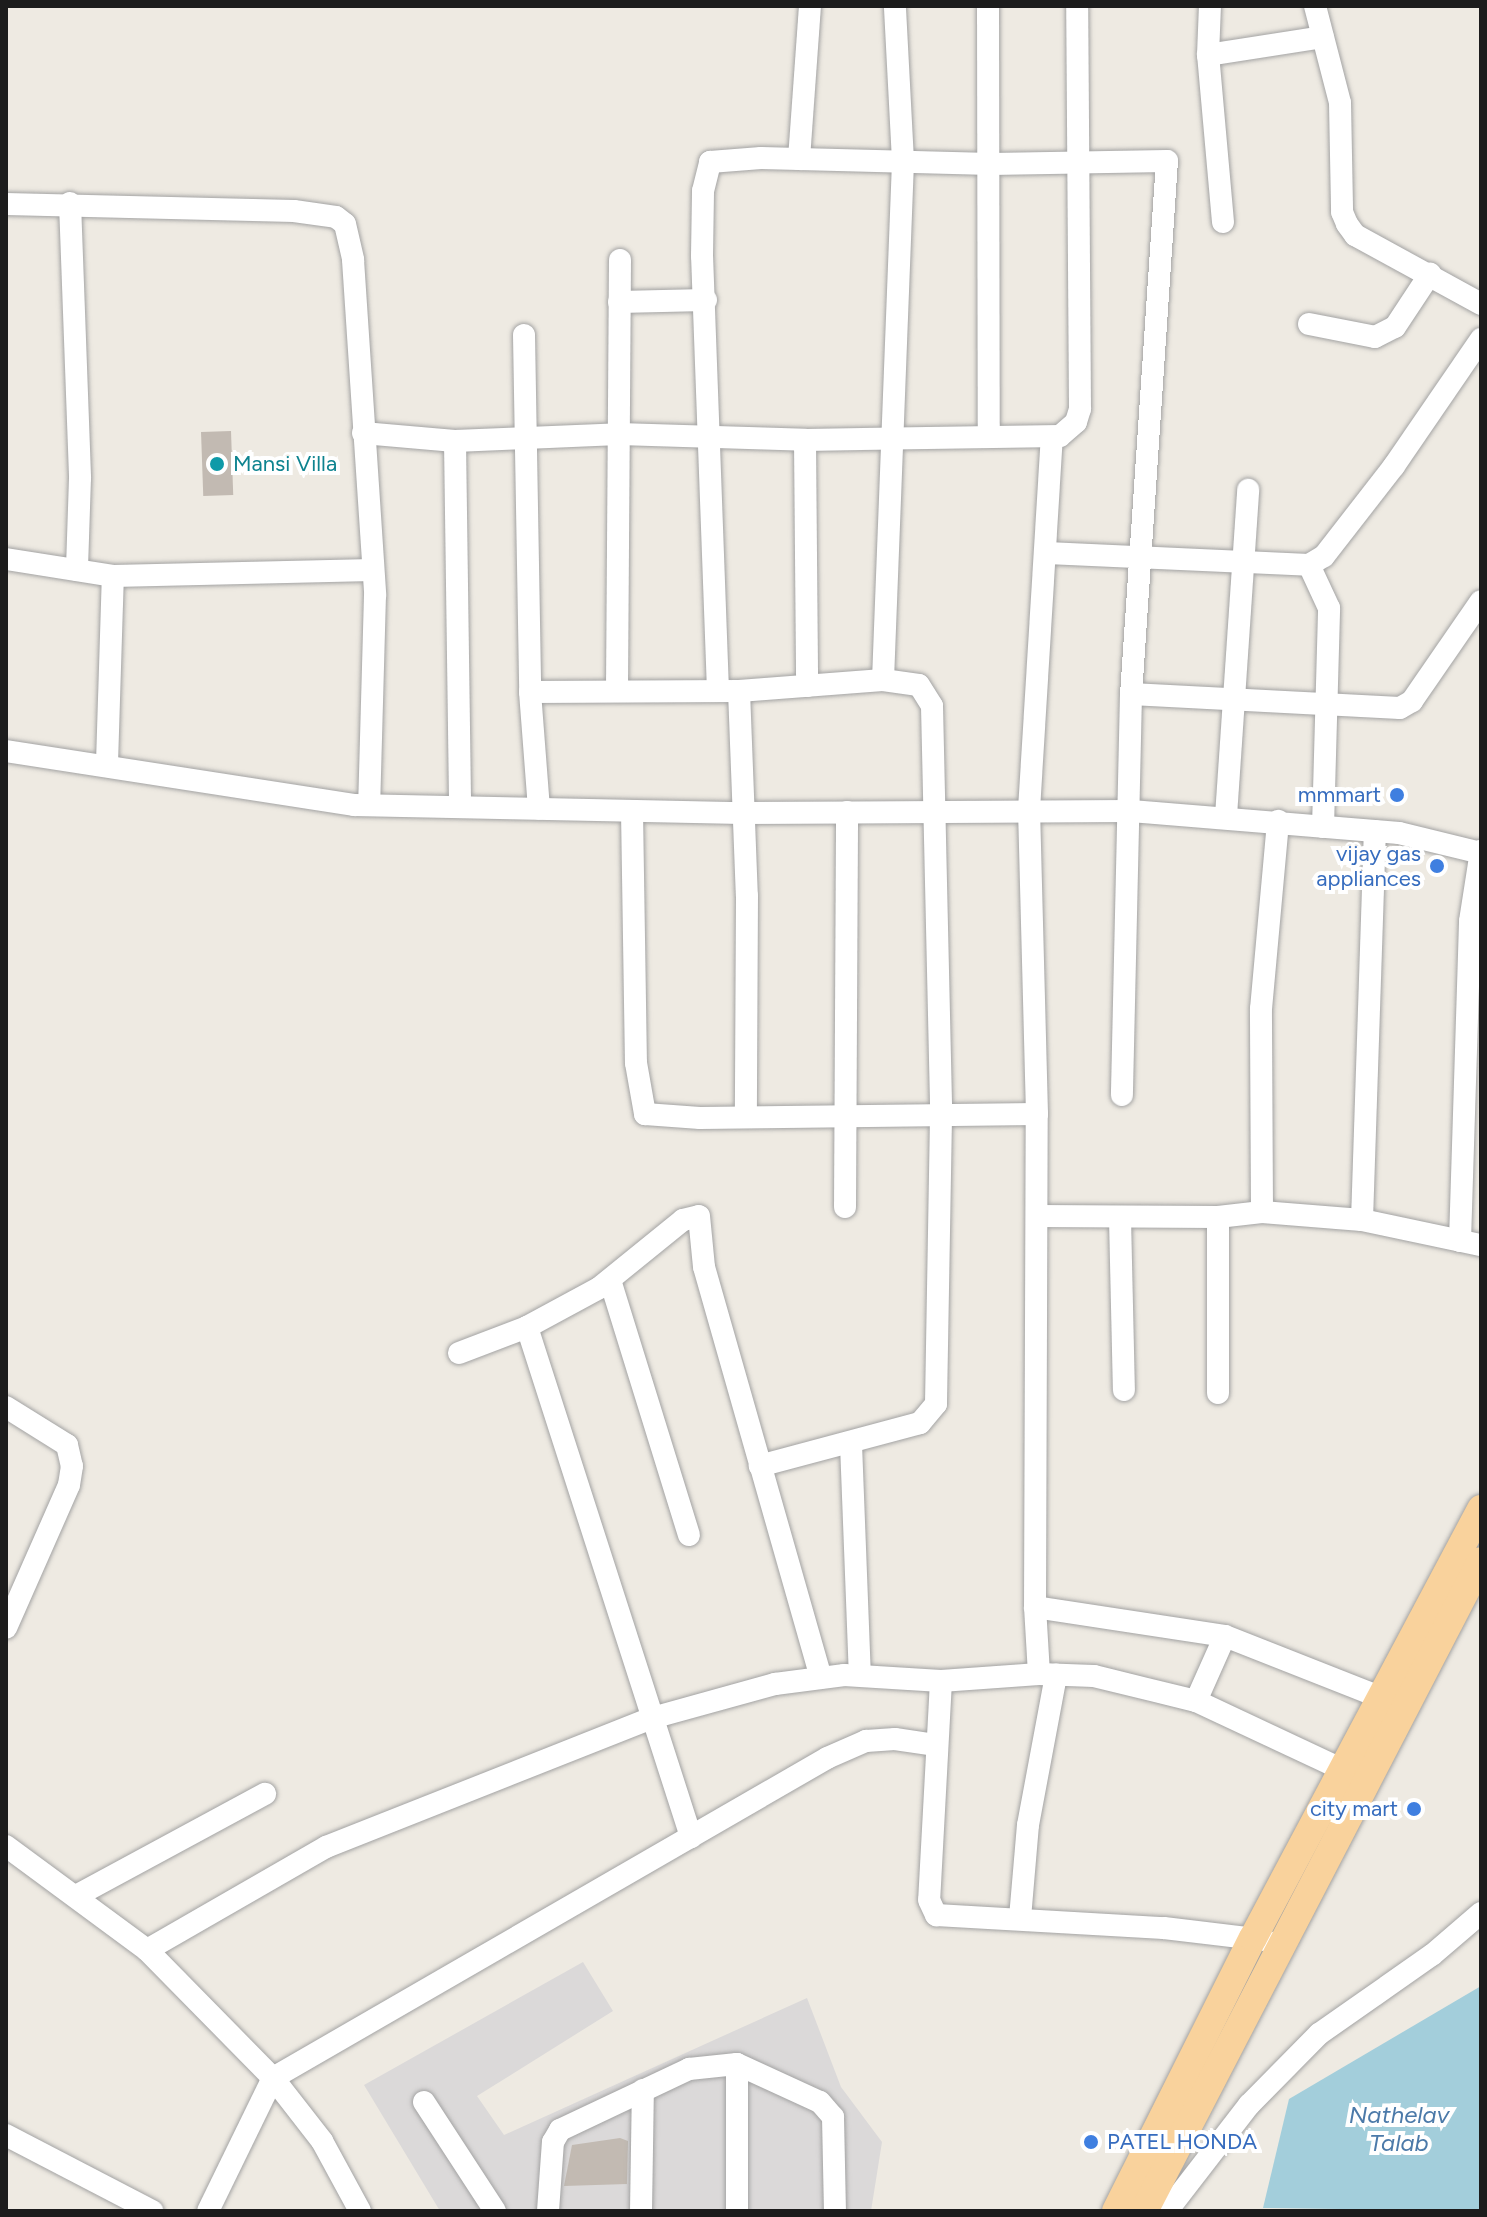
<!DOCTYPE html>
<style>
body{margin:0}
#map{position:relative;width:1487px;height:2217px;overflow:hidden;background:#eeeae2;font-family:Figtree,sans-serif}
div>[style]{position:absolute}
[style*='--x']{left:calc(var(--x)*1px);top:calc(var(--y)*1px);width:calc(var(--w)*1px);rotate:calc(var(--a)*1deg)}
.residential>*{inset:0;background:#dbd9d9}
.water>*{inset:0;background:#a3cedb}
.building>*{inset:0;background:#c2bab2;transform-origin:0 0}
.roads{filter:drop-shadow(0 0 2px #a3a3a3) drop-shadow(0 0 2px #a3a3a3)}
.minor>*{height:22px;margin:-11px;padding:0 11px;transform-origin:11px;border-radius:11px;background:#fff}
.major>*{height:28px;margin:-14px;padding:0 14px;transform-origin:14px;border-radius:14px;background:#f9d29c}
.dots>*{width:22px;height:22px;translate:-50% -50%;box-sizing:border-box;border:4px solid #fff;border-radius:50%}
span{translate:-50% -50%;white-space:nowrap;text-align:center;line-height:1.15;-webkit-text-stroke:8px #fff;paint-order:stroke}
.culture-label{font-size:22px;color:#0d838f}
.left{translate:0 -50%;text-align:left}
.shop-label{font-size:22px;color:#366cbe}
.right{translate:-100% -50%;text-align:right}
.water-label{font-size:24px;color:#4c7aa9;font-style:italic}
.frame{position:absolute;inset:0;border:8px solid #1c1c1c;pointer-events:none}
</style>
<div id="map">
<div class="residential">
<i style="clip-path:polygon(583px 1962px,613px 2011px,477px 2096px,504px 2135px,807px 1998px,841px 2087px,882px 2142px,871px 2211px,440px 2211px,364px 2085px)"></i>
</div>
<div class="water">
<i style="clip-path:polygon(1481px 1986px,1481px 2211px,1263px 2208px,1289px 2099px)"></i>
</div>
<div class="building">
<i style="left:231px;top:431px;width:64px;height:30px;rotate:88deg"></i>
<i style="clip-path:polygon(620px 2138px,628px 2141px,627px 2184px,564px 2186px,572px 2145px)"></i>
</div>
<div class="roads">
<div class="minor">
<i style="--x:988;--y:6;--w:430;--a:89.9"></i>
<i style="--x:1315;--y:6;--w:100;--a:75.5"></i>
<i style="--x:1340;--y:103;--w:109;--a:88.9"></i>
<i style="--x:1342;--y:212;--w:13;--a:67"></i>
<i style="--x:1347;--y:224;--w:14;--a:54"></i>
<i style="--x:1355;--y:235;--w:144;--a:28.7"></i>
<i style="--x:1208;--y:55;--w:49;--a:-87.7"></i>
<i style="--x:799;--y:159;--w:153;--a:-85.9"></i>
<i style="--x:70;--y:203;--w:275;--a:87.9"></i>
<i style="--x:80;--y:478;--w:92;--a:91.9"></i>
<i style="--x:6;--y:204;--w:288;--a:1.4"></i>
<i style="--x:294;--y:211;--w:42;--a:8.1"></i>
<i style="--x:336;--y:217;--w:11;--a:38"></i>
<i style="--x:345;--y:224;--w:37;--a:77"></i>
<i style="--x:353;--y:260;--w:336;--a:86.2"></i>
<i style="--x:375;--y:595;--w:210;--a:91.6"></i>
<i style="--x:1223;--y:222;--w:168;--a:-95.1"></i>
<i style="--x:1208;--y:55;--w:116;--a:-8.9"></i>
<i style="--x:619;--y:302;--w:87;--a:-1.3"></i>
<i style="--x:1309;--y:324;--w:67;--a:11.1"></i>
<i style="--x:1375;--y:337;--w:22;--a:-27"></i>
<i style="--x:1395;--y:327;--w:64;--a:-56.6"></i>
<i style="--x:524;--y:335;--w:357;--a:89"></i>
<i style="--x:530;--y:692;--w:117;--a:85.6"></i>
<i style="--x:363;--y:433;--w:92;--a:5"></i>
<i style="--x:455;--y:441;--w:164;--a:-2.4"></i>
<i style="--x:619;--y:434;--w:186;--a:1.8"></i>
<i style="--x:805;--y:440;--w:255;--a:-0.9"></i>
<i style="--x:1060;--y:436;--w:21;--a:-41"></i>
<i style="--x:1076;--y:422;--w:14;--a:-73"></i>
<i style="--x:1080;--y:409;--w:403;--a:-90.4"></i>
<i style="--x:805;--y:440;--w:246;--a:89.5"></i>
<i style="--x:455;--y:441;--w:366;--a:89.2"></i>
<i style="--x:1047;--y:553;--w:262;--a:2.6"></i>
<i style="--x:6;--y:559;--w:108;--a:9"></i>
<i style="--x:113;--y:576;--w:260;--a:-1.3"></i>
<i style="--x:883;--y:680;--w:519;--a:-87.79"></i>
<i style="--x:903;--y:161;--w:155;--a:-93"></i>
<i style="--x:617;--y:689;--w:429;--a:-89.6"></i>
<i style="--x:718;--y:691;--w:435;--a:-92.1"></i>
<i style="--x:702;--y:256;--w:65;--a:-89.1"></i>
<i style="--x:703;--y:191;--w:30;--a:-76"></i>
<i style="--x:710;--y:162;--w:51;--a:-4.5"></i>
<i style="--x:761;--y:158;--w:230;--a:1.5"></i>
<i style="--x:991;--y:164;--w:176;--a:-1"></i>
<i style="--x:1167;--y:161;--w:534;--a:93.86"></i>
<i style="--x:1131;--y:694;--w:401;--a:91.3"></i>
<i style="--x:739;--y:691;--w:205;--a:87.8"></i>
<i style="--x:747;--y:896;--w:221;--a:90.3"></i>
<i style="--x:530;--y:692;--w:209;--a:-0.3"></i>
<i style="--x:739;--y:691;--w:144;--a:-4.4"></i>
<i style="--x:883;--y:680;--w:36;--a:8"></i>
<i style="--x:919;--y:685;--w:25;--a:58"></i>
<i style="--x:932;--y:706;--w:411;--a:88.7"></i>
<i style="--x:941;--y:1117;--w:287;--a:91"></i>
<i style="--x:936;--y:1404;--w:25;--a:130"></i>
<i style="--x:920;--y:1423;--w:166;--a:165"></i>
<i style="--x:1131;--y:694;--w:269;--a:3"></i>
<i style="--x:1400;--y:708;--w:14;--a:-30"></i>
<i style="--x:1412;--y:701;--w:121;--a:-55.4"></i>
<i style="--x:6;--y:751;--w:352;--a:8.8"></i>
<i style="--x:354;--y:805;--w:388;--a:1.2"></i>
<i style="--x:742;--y:813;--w:389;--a:-0.3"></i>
<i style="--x:1131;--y:811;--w:269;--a:4.7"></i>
<i style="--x:1399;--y:833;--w:84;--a:13.7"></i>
<i style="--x:107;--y:763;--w:187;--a:-88.2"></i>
<i style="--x:632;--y:811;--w:252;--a:89.1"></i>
<i style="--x:636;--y:1063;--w:52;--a:80"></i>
<i style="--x:645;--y:1114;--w:55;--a:4.2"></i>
<i style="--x:700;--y:1118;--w:337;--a:-0.7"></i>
<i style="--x:1226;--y:816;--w:327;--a:-86.1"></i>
<i style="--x:1323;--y:827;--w:219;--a:-88.4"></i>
<i style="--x:1329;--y:608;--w:47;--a:-114.9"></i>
<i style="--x:1309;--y:565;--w:17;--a:-31"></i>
<i style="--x:1324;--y:556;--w:114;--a:-52.1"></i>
<i style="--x:1394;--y:466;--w:154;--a:-55.6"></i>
<i style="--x:845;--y:1207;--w:395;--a:-89.7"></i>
<i style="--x:1262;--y:1212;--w:203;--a:-90.3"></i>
<i style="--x:1261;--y:1009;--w:189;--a:-84.8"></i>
<i style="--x:1037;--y:1216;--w:181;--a:0.3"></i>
<i style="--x:1218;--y:1217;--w:44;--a:-6.5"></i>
<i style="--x:1262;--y:1212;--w:100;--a:4.6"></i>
<i style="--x:1362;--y:1220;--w:122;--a:11.9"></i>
<i style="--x:1120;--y:1218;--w:172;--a:88.7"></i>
<i style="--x:1362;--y:1220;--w:389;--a:-88.1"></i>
<i style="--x:1460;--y:1241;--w:320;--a:-88.2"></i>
<i style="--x:1470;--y:921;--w:71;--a:-81.1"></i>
<i style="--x:610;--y:1280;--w:267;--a:72.8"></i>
<i style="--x:527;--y:1327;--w:536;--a:72.17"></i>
<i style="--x:459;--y:1353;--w:73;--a:-20.9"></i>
<i style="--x:527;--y:1327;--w:82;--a:-28.4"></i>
<i style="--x:599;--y:1288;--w:108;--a:-39"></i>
<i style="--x:683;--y:1220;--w:16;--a:-14"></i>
<i style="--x:699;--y:1216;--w:51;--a:84.4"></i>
<i style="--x:704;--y:1267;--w:427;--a:74.1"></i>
<i style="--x:1218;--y:1393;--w:176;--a:-90"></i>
<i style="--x:6;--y:1407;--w:72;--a:31.9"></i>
<i style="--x:67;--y:1445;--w:22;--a:77"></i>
<i style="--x:72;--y:1466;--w:19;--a:99"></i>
<i style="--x:69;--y:1485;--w:156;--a:113.8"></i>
<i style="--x:851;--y:1444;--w:231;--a:87.8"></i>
<i style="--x:1035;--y:1607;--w:493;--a:-89.8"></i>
<i style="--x:1037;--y:1114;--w:304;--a:-91.5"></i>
<i style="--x:1029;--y:810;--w:373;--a:-86.5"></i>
<i style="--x:1039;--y:1674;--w:67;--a:-93.4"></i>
<i style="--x:1035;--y:1607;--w:192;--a:8.7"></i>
<i style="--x:1225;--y:1636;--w:169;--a:21.5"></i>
<i style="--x:941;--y:1681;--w:219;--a:93.1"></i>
<i style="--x:929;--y:1900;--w:17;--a:65"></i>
<i style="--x:936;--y:1915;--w:228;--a:3.3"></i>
<i style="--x:1164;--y:1928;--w:102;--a:6.8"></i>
<i style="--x:1196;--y:1701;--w:71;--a:-66"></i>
<i style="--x:6;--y:1846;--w:175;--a:36.4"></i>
<i style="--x:147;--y:1950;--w:180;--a:45.5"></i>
<i style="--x:273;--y:2078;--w:80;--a:52.1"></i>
<i style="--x:322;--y:2141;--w:80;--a:61.5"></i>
<i style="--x:76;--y:1896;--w:215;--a:-28.4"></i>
<i style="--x:1020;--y:1918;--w:93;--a:-85.1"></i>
<i style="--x:1028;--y:1825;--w:153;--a:-79.4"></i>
<i style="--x:147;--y:1950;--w:207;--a:-29.9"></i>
<i style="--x:326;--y:1847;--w:351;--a:-21.6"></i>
<i style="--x:652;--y:1718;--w:128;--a:-15.5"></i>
<i style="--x:775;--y:1684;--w:70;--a:-7.4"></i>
<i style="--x:844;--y:1675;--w:97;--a:3.5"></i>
<i style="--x:941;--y:1681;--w:98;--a:-4.1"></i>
<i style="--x:1039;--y:1674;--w:55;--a:2.1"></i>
<i style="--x:1094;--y:1676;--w:105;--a:13.8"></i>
<i style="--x:1196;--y:1701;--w:162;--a:25.1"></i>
<i style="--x:424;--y:2102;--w:130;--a:56.9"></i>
<i style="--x:6;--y:2135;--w:165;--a:27.5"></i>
<i style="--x:208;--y:2211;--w:148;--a:-64"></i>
<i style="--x:273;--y:2078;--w:640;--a:-30.01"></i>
<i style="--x:827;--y:1758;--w:43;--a:-23.6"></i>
<i style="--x:866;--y:1741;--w:29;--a:-4"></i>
<i style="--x:895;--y:1739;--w:40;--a:8.5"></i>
<i style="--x:548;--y:2211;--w:69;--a:-85.9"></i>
<i style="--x:553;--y:2142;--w:14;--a:-60"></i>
<i style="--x:560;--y:2130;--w:143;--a:-25.3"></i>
<i style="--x:689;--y:2069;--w:48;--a:-5.9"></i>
<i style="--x:737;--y:2064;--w:91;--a:24.6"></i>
<i style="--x:820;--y:2102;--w:20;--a:49"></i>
<i style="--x:833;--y:2117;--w:94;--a:88.8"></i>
<i style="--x:641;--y:2211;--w:121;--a:-89.1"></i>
<i style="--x:737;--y:2211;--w:147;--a:-90"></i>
<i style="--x:1167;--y:2211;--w:134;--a:-52.3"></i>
<i style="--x:1249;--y:2105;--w:100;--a:-45.4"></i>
<i style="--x:1319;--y:2034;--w:138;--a:-35"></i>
<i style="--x:1432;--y:1955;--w:65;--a:-40.6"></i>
</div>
<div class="major">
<i style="--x:1116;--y:2211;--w:305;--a:-63.4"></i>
<i style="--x:1253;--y:1938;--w:486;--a:-62"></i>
<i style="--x:1144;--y:2211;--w:732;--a:-62.59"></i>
</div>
</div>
<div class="dots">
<i style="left:217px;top:464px;background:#0f9aa8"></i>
<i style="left:1397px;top:795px;background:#3f7fe0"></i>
<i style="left:1437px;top:866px;background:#3f7fe0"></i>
<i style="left:1414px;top:1809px;background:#3f7fe0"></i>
<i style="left:1091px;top:2142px;background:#3f7fe0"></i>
</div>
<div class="culture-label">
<span class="left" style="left:233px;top:464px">Mansi Villa</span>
</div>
<div class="shop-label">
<span class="right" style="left:1381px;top:795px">mmmart</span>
<span class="right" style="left:1421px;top:866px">vijay gas<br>appliances</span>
<span class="right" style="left:1398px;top:1809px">city mart</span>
<span class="left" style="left:1107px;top:2142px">PATEL HONDA</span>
</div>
<div class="water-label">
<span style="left:1399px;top:2129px">Nathelav<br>Talab</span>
</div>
<div class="frame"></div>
</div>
